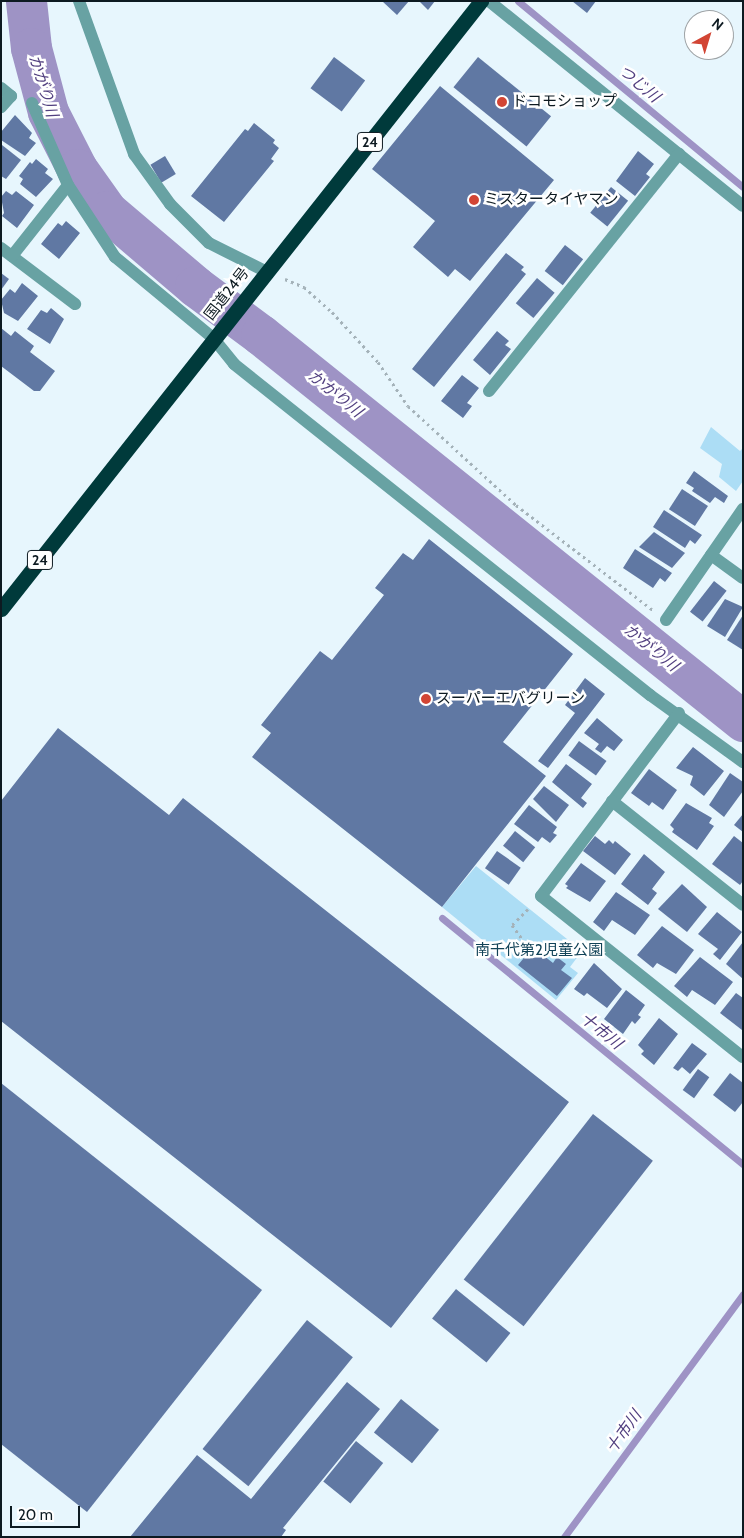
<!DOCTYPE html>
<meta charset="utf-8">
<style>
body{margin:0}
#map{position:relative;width:744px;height:1538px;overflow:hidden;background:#e7f6fd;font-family:Cabin,"Noto Sans JP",sans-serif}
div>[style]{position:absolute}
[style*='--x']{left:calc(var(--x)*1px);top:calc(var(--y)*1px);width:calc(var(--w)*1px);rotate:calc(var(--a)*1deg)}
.green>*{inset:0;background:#acddf5}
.stream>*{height:7px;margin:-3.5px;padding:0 3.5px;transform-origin:3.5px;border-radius:3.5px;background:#9e93c5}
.river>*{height:41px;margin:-20.5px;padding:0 20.5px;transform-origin:20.5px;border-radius:20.5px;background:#9e93c5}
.building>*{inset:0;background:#6078a3;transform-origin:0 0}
.path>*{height:3px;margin-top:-1.5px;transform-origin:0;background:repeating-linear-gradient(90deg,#a4b2b9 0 2.5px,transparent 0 6.5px)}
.lane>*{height:12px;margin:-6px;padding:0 6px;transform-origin:6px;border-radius:6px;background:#68a2a3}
.street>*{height:12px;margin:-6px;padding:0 6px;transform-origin:6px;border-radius:6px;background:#68a2a3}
.highway>*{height:15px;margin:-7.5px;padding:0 7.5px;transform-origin:7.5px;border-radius:7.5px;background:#003a3b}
.dots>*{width:14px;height:14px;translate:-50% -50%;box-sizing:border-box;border:2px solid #fff;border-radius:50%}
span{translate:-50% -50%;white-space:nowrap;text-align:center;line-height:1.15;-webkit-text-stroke:5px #fff;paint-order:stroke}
.shield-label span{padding:1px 4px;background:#fff;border:1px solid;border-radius:4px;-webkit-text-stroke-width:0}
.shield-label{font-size:14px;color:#0d1a21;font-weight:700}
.poi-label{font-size:15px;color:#0d1a21}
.left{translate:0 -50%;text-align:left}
.street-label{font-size:15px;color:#0d1a21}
.park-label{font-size:15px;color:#114257}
.water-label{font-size:16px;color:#513f7f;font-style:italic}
.frame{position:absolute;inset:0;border:2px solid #0d1a21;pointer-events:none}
.north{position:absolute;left:684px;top:10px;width:50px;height:50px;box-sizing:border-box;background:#fff;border:1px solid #9ea3a6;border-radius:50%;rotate:39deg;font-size:14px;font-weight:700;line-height:20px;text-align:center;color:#0d1a21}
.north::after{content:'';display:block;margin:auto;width:18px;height:22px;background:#d24534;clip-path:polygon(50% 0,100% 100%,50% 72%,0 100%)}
.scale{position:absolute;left:10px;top:1506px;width:70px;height:22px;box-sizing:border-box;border:2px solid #0d1a21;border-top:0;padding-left:6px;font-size:15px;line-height:18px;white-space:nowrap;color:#0d1a21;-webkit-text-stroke:4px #fff;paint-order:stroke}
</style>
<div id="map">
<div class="green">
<i style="clip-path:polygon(711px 427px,740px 451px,743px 448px,743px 481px,736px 491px,719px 477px,722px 464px,700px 448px)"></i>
<i style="clip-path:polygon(476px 866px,582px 951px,570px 967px,578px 973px,556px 1000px,442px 907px)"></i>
</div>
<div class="stream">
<i style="--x:518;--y:1;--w:292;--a:39.6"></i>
<i style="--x:442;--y:918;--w:389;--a:39.3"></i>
<i style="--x:564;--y:1537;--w:302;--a:-53.6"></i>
</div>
<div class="river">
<i style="--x:26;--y:1;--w:47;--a:83.9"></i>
<i style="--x:31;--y:48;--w:66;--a:75.1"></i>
<i style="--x:48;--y:112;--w:64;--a:63"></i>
<i style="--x:77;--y:169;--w:52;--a:54.5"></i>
<i style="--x:107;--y:211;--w:116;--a:40.4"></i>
<i style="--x:195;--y:286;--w:82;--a:36.6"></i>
<i style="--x:261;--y:335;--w:618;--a:38.69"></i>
</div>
<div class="building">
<i style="clip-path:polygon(382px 1px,409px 1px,397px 15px)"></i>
<i style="clip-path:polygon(419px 1px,435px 1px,428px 10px)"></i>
<i style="clip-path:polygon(572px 1px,596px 1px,587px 13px)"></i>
<i style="left:334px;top:57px;width:39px;height:39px;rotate:37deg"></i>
<i style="left:478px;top:57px;width:94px;height:39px;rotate:39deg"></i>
<i style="clip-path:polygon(440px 86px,554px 180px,470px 281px,455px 269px,448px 277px,413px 247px,435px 221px,372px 169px)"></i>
<i style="clip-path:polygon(15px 115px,32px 133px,29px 138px,36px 143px,25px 156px,1px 140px,1px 132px)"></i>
<i style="clip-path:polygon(254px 123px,275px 140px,273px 143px,279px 148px,271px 159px,274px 161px,224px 222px,191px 196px,245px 129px,248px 131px)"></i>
<i style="clip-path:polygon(2px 145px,21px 160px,6px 179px,1px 176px)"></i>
<i style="clip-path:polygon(638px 151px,654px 164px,646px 174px,650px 177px,635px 196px,616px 181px)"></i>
<i style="left:165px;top:156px;width:21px;height:17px;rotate:59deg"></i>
<i style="clip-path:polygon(36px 159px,48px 169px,45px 173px,53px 179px,36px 197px,20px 184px,23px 179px,19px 176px,30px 162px,32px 164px)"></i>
<i style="left:611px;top:187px;width:22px;height:33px;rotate:39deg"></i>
<i style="clip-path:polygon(6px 191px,12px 195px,16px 191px,34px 205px,17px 228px,2px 216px,4px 213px,1px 197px)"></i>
<i style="clip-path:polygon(66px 221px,80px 233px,59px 259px,41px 244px,58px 223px,62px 226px)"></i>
<i style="left:565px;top:245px;width:23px;height:33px;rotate:38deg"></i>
<i style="clip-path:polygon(506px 253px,524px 267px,521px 270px,526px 274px,434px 387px,412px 369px)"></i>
<i style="clip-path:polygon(1px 273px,9px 279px,1px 290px)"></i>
<i style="left:537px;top:278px;width:23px;height:33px;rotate:40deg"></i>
<i style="clip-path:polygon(22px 283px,38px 296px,18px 321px,4px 313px,1px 300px,10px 289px,15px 293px)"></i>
<i style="clip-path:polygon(51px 308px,64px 319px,50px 344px,27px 329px,41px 310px,47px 313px)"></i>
<i style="clip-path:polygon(1px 328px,11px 336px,15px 331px,34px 346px,30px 352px,55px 371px,40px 391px,34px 391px,1px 366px)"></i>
<i style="clip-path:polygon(497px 331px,509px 341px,505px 345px,511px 349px,490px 375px,473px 360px)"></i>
<i style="clip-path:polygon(462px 375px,479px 388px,467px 403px,472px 406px,463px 418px,441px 401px)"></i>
<i style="clip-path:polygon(694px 471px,728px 496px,724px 503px,715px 497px,710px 503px,692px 491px,694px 488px,686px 483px)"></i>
<i style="left:682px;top:489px;width:31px;height:24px;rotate:33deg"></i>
<i style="clip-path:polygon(664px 510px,702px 535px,695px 544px,690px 540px,685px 548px,653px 527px)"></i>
<i style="clip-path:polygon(654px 532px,685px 553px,672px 568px,639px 547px)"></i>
<i style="clip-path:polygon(429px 539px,573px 654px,503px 742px,546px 776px,442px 907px,252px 757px,271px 733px,261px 725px,320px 651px,332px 660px,384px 595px,375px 588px,403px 553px,413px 560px)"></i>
<i style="clip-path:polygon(635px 549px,672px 573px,665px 582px,660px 578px,653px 588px,623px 568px)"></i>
<i style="left:714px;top:581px;width:16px;height:39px;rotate:38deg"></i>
<i style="clip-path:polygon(725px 599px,743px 607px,725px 637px,707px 626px)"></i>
<i style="clip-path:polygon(743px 615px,743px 650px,727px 640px)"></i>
<i style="clip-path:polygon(585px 678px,605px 694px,548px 768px,538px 761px,575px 713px,565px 705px)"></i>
<i style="clip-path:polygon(597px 718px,623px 740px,614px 751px,607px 746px,601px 753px,595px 749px,599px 744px,584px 733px)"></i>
<i style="clip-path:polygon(58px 728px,169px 815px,183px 798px,569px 1102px,391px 1328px,1px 1021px,1px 801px)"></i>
<i style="left:579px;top:741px;width:34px;height:18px;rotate:36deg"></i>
<i style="clip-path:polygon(693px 747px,724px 771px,704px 796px,690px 785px,693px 776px,676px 768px)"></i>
<i style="clip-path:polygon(566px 764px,592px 784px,581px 798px,587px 803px,583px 808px,552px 782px)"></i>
<i style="clip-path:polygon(649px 769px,677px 790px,663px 810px,652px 802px,649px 806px,631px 793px)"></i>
<i style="clip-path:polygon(730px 773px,743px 782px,743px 791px,724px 817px,709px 805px)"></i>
<i style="clip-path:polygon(544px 786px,569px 805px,556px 822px,533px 799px)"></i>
<i style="clip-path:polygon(686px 803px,712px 818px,709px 823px,714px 826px,697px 850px,672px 832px,674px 829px,670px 825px)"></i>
<i style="clip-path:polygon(529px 805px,557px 827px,553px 833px,557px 835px,550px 843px,542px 837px,538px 842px,514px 824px)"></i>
<i style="clip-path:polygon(743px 814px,743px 832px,734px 825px)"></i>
<i style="left:515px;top:831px;width:26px;height:19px;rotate:39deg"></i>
<i style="clip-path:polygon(595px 836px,605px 844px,609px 840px,613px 844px,615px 841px,631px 854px,615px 875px,583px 851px)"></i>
<i style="clip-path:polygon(734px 836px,743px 843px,743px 881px,740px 885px,712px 864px)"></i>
<i style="left:497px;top:851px;width:29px;height:21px;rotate:35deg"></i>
<i style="clip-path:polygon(644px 854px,665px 872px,652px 889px,657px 893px,648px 905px,621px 884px)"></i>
<i style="clip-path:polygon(581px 863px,606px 881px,590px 902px,566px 888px,568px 886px,565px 884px)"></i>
<i style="clip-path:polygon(682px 884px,707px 907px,687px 932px,658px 909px)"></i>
<i style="clip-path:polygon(616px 892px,650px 915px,635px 935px,612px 920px,604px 931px,593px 922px)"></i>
<i style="clip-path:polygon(717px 912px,742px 932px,720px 960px,713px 954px,718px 949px,698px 934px)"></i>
<i style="clip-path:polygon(662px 926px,694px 950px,676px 974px,657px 963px,653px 968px,637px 955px)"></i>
<i style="clip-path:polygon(743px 942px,743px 979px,726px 964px)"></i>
<i style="clip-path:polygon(533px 947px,553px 963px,557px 957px,566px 964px,561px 970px,572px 978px,557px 996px,518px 965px)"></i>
<i style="clip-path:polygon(700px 957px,733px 982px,715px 1005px,692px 990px,687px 997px,674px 986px)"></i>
<i style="clip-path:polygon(594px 963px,622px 989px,607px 1008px,587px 993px,584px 996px,574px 989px)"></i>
<i style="clip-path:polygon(626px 990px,645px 1005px,638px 1015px,641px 1017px,635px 1024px,632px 1021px,623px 1034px,604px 1019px)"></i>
<i style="clip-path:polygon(736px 993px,743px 998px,742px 1030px,720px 1013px)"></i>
<i style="clip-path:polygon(659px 1018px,678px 1034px,654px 1065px,641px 1054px,644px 1051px,638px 1045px)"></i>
<i style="clip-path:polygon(692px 1043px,707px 1054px,690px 1074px,682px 1067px,678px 1071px,673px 1068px)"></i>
<i style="left:698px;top:1069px;width:14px;height:26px;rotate:36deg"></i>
<i style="clip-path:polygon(730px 1073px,743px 1083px,743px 1102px,735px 1112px,713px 1095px)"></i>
<i style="clip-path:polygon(1px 1083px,262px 1290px,87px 1512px,1px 1444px)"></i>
<i style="left:593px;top:1114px;width:76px;height:210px;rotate:38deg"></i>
<i style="left:456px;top:1289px;width:70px;height:38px;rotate:39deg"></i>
<i style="left:307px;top:1320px;width:59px;height:166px;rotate:39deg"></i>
<i style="clip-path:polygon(347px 1382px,380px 1409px,283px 1528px,286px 1530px,281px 1537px,130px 1537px,197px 1455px,251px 1499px)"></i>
<i style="left:401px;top:1399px;width:49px;height:43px;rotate:39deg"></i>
<i style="left:356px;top:1441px;width:35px;height:52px;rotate:39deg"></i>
</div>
<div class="path">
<i style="--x:285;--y:279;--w:21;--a:23"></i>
<i style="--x:304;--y:287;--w:38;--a:42"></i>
<i style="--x:332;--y:312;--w:68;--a:47.4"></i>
<i style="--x:378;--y:362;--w:53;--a:55.7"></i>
<i style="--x:408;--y:406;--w:147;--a:42.5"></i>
<i style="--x:516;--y:505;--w:173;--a:37.5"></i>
<i style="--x:528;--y:909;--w:23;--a:135"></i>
<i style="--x:512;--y:925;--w:29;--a:54"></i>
</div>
<div class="lane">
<i style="--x:32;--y:103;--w:90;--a:66.3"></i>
</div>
<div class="street">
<i style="--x:79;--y:1;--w:163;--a:70.2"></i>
<i style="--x:134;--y:154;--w:62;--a:54.2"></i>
<i style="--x:170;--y:204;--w:55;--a:45"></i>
<i style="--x:209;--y:243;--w:65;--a:26.6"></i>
<i style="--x:489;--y:1;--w:326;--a:38.9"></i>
<i style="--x:1;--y:88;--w:13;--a:39"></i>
<i style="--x:11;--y:96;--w:15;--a:132"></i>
<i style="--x:1;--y:248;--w:93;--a:37.1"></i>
<i style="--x:12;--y:256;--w:90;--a:-51.7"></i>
<i style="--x:68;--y:185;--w:86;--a:56.9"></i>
<i style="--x:115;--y:257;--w:129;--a:39.6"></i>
<i style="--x:214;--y:339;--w:32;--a:51"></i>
<i style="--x:234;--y:364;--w:532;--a:38.51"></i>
<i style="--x:650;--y:695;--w:115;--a:35.8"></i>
<i style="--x:489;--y:391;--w:304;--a:-51.3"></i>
<i style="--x:711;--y:555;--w:39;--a:36"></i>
<i style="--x:666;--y:620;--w:135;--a:-55.3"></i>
<i style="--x:679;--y:713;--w:229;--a:127"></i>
<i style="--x:541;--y:896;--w:258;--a:38.6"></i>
<i style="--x:612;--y:801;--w:167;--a:38.4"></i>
</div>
<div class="highway">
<i style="--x:1;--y:609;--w:775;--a:-51.71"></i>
</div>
<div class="dots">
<i style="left:502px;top:102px;background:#d24534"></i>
<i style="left:474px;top:200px;background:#d24534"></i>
<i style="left:426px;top:699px;background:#d24534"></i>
</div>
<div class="shield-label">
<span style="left:370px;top:142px">24</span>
<span style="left:40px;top:560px">24</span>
</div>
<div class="poi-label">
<span class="left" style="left:512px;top:102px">ドコモショップ</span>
<span class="left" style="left:484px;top:200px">ミスタータイヤマン</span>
<span class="left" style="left:436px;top:699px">スーパーエバグリーン</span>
</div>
<div class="street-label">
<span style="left:227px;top:294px;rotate:-52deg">国道24号</span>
</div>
<div class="park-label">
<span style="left:539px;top:951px">南千代第2児童公園</span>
</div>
<div class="water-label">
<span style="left:639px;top:84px;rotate:40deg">つじ川</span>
<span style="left:43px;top:86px;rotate:73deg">かがり川</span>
<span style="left:335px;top:394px;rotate:39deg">かがり川</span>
<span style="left:651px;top:648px;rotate:39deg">かがり川</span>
<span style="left:601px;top:1031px;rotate:39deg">十市川</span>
<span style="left:624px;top:1432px;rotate:-54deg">十市川</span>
</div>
<div class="frame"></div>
<div class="north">N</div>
<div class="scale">20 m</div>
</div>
